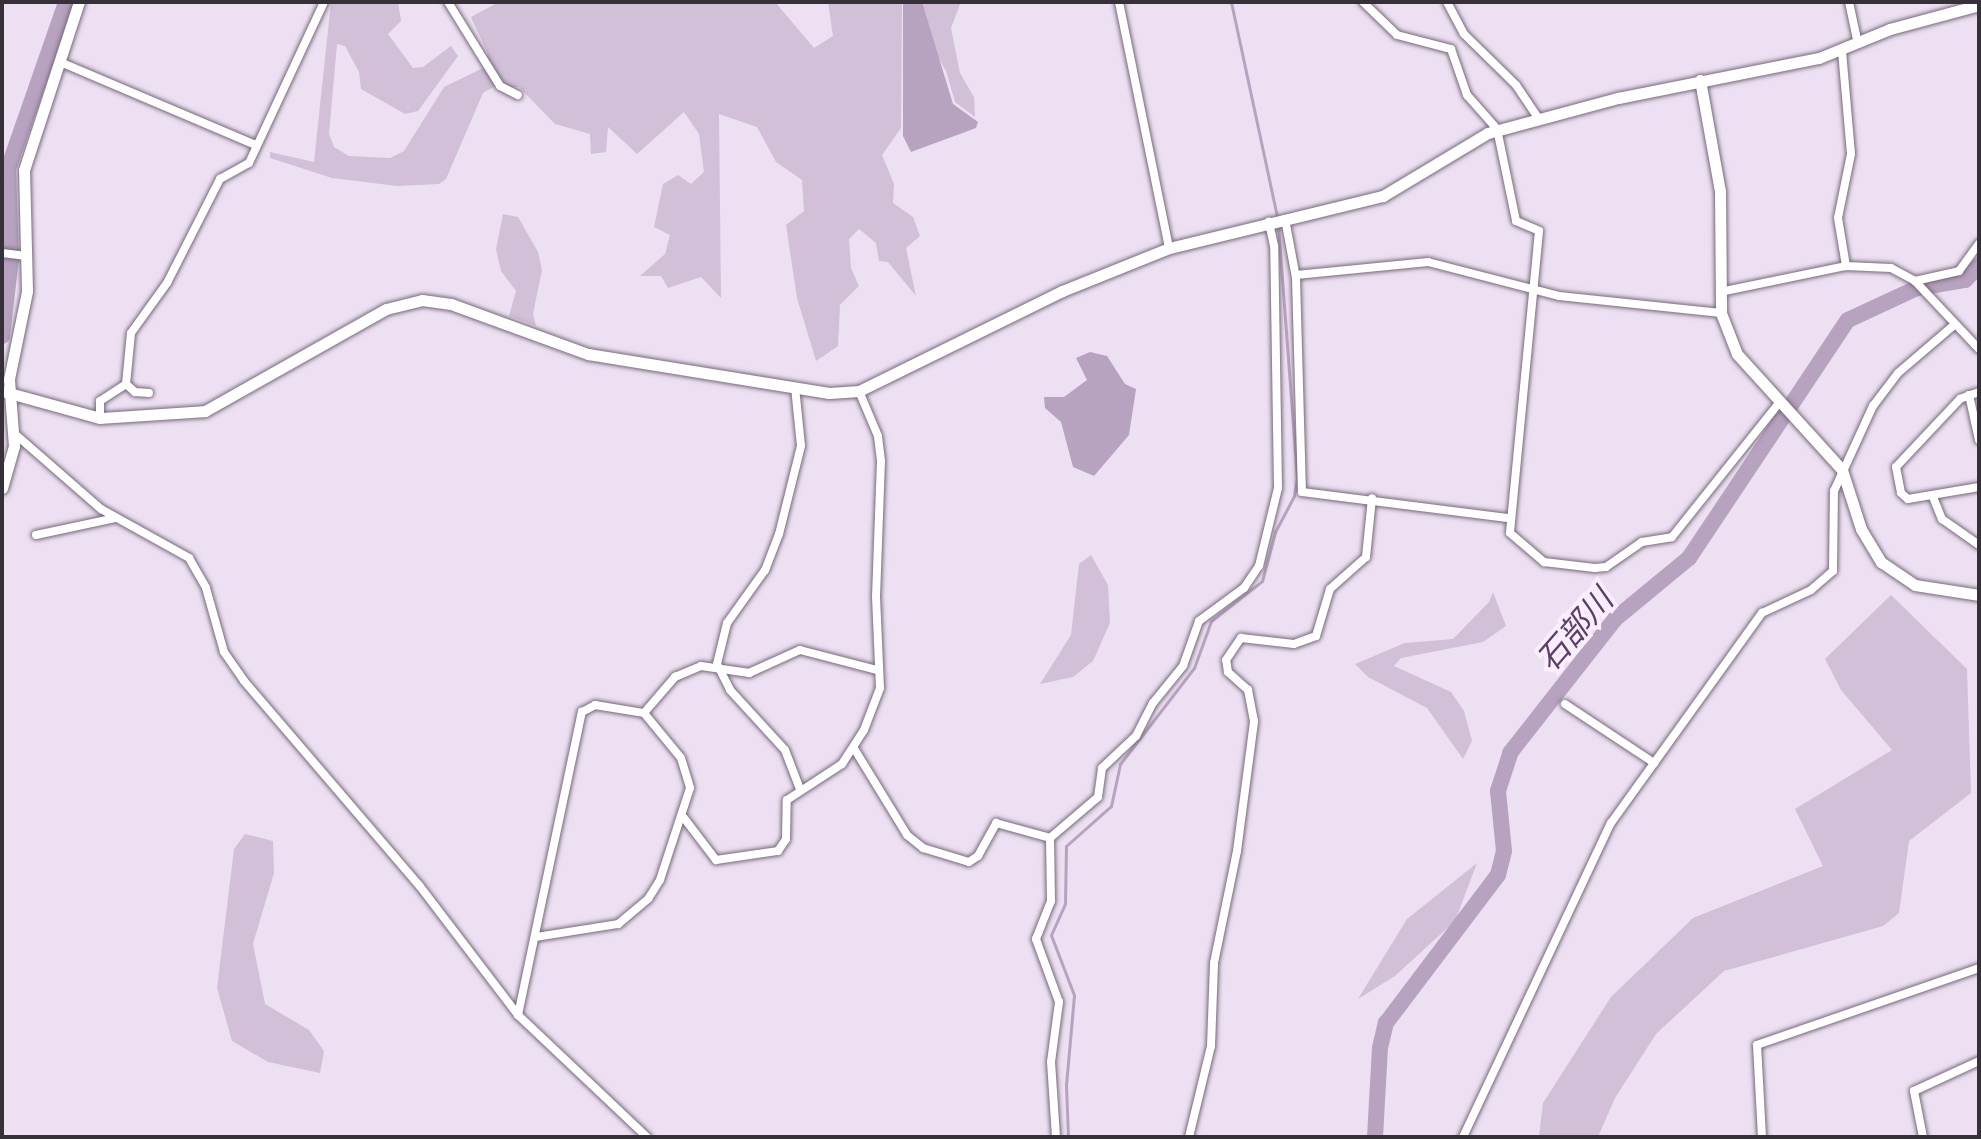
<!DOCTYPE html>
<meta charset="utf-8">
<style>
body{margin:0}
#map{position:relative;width:1981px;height:1139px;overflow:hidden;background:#ede0f2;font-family:"Space Grotesk","Noto Sans JP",sans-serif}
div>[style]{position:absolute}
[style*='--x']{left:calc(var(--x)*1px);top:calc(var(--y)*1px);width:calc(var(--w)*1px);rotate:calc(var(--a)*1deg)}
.green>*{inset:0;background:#d1c0d8}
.water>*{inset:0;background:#b7a2bf}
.stream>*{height:3px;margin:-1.5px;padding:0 1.5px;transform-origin:1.5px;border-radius:1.5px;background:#b7a2bf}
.river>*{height:16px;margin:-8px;padding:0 8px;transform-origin:8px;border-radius:8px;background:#b7a2bf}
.roads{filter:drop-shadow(0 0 2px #756a7a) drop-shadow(0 0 2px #756a7a)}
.street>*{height:8px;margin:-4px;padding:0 4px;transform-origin:4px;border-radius:4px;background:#fff}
.secondary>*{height:11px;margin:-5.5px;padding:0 5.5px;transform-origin:5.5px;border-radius:5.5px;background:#fff}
span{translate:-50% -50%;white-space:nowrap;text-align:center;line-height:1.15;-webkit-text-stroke:8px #f9eefd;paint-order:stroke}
.water-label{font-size:32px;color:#5c3e68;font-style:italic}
.frame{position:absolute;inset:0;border:4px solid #363138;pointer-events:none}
</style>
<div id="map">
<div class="green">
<i style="clip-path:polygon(331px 2px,398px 2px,401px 21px,388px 34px,413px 68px,423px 67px,451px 46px,458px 56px,418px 111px,405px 114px,361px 89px,359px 72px,345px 46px,337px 44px,329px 134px,334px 147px,349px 156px,390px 158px,404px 151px,444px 87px,483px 68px,488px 54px,471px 17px,497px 3px,775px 2px,814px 48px,833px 36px,828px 2px,902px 2px,901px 128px,882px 155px,894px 184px,893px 203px,913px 217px,920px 236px,906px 248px,916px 296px,888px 262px,879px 261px,876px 243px,859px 229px,849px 239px,851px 268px,859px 286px,840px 305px,838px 346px,816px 361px,797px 298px,786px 225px,804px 211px,802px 180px,776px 162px,757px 127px,719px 114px,721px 298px,701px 277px,668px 288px,661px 276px,640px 276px,665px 254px,670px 235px,654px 227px,663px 184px,678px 175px,691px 184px,704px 172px,699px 134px,684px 112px,637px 154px,608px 127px,606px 152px,591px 154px,590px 134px,555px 124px,519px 87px,493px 87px,483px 93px,446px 179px,439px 184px,397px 186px,332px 178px,270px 158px,270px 152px,314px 162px)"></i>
<i style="clip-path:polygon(921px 2px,961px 2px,951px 28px,960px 73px,974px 97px,975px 117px,955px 102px,946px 71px,929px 41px)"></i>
<i style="clip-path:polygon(503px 214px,518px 217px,538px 252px,542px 270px,533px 314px,536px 326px,509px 316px,516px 291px,501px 271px,496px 249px)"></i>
<i style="clip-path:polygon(1091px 555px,1108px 585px,1110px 623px,1093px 661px,1073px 677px,1040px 684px,1071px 635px,1079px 564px)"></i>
<i style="clip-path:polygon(1493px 592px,1506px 626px,1483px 642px,1401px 658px,1394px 666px,1451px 692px,1464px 711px,1472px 741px,1463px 759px,1427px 708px,1368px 677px,1355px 664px,1405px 643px,1453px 639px,1489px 602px)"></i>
<i style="clip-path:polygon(1891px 595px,1967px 669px,1971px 793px,1909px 841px,1899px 913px,1883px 926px,1724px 971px,1656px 1034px,1615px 1098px,1598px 1137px,1539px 1137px,1543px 1103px,1611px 997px,1693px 918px,1823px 866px,1795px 809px,1892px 750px,1841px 690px,1825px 659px)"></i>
<i style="clip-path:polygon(245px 834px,273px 841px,274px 873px,253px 944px,265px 1004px,309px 1030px,324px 1051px,320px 1073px,268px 1062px,232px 1041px,217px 988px,234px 849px)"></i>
<i style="clip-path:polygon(1477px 863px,1455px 921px,1395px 976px,1358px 999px,1407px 919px)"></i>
</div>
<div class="water">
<i style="clip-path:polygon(903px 2px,922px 2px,953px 104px,978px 122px,976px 128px,911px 152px,903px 136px)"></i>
<i style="clip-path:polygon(1090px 352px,1107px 356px,1125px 384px,1136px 389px,1129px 435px,1094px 476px,1073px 467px,1061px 422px,1045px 408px,1044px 397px,1064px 397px,1087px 380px,1076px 358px)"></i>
</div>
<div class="stream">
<i style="--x:1231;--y:2;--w:220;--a:77.9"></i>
<i style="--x:1068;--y:1137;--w:52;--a:-92.2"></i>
<i style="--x:1066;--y:1085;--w:90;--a:-84.9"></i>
<i style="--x:1074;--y:995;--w:64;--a:-111"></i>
<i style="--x:1051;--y:935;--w:35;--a:-66"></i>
<i style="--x:1065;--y:903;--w:57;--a:-89"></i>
<i style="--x:1066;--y:846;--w:60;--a:-41.6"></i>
<i style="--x:1111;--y:806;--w:43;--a:-77.9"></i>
<i style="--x:1120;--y:764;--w:121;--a:-52.4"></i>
<i style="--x:1194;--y:668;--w:50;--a:-70.1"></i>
<i style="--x:1211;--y:621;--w:65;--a:-38.1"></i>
<i style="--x:1262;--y:581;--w:51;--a:-75.1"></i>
<i style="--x:1275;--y:532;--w:41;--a:-62.2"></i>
<i style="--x:1294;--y:496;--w:18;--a:-81"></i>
<i style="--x:1297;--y:478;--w:254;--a:-94.3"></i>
</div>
<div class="river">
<i style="--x:2;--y:336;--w:79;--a:-83.4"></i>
<i style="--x:11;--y:258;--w:89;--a:-91.9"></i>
<i style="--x:8;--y:169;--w:177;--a:-70.8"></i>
<i style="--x:1375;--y:1137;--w:89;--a:-86.8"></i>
<i style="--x:1380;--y:1048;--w:26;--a:-77"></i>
<i style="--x:1386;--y:1023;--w:186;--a:-52.9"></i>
<i style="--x:1498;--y:875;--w:25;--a:-76"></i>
<i style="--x:1504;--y:851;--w:60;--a:-95.7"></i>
<i style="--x:1498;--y:791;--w:40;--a:-72"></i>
<i style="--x:1510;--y:753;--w:170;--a:-51.9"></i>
<i style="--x:1615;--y:619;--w:96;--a:-39.5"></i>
<i style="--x:1689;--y:558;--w:286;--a:-56.3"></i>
<i style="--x:1848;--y:320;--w:76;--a:-24.9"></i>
<i style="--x:1917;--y:288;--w:49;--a:-9.5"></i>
<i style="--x:1965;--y:280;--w:20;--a:-45"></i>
</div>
<div class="roads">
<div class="street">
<i style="--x:448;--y:2;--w:99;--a:58.2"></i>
<i style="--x:500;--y:86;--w:20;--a:27"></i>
<i style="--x:1119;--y:2;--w:251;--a:78.5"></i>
<i style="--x:1363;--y:2;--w:47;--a:44.1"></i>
<i style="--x:1397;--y:35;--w:56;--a:14.5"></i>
<i style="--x:1451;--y:49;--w:49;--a:70.8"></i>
<i style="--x:1467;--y:95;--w:45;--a:48.6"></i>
<i style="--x:1497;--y:129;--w:94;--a:78.3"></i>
<i style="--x:1516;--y:221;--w:25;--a:23"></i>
<i style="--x:1539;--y:231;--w:303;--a:95.5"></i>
<i style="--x:1510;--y:533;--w:45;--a:40.5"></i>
<i style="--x:1544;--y:562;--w:51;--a:6.7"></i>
<i style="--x:1595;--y:568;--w:11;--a:-5"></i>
<i style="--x:1606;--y:567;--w:44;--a:-34.8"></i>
<i style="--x:1642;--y:542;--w:30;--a:-9"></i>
<i style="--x:1672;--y:537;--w:171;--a:-51.4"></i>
<i style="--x:1447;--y:2;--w:36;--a:62"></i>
<i style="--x:1464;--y:34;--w:73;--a:44.4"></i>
<i style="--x:1516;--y:85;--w:40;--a:56"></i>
<i style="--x:1849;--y:2;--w:43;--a:77.9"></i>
<i style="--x:1842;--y:51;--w:103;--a:85"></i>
<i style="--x:1851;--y:154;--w:65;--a:101.5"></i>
<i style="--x:1838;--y:218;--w:49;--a:80.5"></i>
<i style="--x:60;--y:62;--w:213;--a:23"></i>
<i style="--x:1285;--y:219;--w:60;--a:79.4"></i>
<i style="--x:1296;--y:278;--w:214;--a:88.4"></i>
<i style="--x:1302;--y:492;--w:209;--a:7.2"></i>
<i style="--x:2;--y:253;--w:25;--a:7"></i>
<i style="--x:1296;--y:275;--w:133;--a:-5.6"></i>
<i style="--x:1428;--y:262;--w:135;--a:14.5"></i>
<i style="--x:1559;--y:296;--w:163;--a:6"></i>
<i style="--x:1915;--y:281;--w:45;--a:-12.8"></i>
<i style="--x:1959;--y:271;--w:34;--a:-54"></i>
<i style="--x:1720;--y:292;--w:129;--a:-11.7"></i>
<i style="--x:1846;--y:266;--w:45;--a:2.5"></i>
<i style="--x:1891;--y:268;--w:27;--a:28"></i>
<i style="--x:1915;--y:281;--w:93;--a:46.7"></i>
<i style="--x:126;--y:384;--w:12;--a:42"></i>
<i style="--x:135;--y:392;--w:14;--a:4"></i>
<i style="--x:795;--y:387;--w:59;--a:84.2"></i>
<i style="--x:801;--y:446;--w:91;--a:104"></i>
<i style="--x:779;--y:534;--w:39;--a:111"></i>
<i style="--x:765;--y:570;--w:65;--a:125.6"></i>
<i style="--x:727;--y:623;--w:42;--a:103.7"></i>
<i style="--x:717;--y:664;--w:29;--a:63"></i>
<i style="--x:730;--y:690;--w:81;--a:47.5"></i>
<i style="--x:785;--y:750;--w:42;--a:69"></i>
<i style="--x:1979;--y:392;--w:20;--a:160"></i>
<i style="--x:1960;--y:399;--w:93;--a:133.3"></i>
<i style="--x:1896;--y:467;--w:26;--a:79"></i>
<i style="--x:1901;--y:493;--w:9;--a:41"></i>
<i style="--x:1908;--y:499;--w:72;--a:-9.6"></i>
<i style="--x:1969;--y:395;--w:46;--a:77.5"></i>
<i style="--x:100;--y:418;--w:17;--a:-90"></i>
<i style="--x:100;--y:401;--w:31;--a:-33"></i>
<i style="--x:126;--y:384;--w:51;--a:-84.4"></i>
<i style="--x:131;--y:333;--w:62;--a:-54.2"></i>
<i style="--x:167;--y:283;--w:117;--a:-63"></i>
<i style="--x:220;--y:179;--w:33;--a:-29"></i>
<i style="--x:249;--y:163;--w:178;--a:-65"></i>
<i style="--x:15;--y:434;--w:114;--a:41.1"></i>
<i style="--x:101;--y:509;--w:101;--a:29.1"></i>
<i style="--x:189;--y:558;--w:34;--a:60"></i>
<i style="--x:206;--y:588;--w:66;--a:74.3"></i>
<i style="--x:224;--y:652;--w:35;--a:55"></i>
<i style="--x:244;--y:681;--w:269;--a:49.4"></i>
<i style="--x:419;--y:885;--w:163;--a:52.7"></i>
<i style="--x:518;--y:1015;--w:178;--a:43.4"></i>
<i style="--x:1933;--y:497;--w:24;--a:68"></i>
<i style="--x:1942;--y:519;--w:45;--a:35.1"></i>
<i style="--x:36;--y:535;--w:82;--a:-12"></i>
<i style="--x:1565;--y:704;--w:107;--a:33.5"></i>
<i style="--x:644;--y:713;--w:48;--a:-49.3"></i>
<i style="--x:675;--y:677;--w:28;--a:-23"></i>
<i style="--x:701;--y:666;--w:49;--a:8.3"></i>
<i style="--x:749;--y:673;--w:56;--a:-24.3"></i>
<i style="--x:800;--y:650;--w:80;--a:14.6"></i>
<i style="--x:855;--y:750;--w:100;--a:58.5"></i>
<i style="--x:907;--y:835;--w:21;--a:39"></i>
<i style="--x:923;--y:848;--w:48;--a:16.9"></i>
<i style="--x:969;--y:862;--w:11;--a:-34"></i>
<i style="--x:978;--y:856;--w:38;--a:-61"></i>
<i style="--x:996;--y:823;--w:56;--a:15.5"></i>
<i style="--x:684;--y:818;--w:53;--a:52.7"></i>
<i style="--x:716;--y:860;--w:63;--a:-8.3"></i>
<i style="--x:778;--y:851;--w:14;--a:-56"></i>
<i style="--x:786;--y:839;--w:39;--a:-89"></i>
<i style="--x:787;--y:800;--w:66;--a:-33.2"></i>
<i style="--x:842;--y:764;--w:40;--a:-57.1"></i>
<i style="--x:864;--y:730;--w:45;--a:-69.1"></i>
<i style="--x:880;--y:688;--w:91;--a:-92.5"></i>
<i style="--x:876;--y:597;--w:136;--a:-87.9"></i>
<i style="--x:881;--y:461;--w:25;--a:-97"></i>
<i style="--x:878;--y:436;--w:49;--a:-112.9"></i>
<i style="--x:518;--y:1015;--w:310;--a:-78.1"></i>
<i style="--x:582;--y:712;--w:15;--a:-28"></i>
<i style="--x:595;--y:705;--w:50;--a:9.3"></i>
<i style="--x:644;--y:713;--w:58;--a:50.6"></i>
<i style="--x:681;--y:758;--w:31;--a:73"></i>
<i style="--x:690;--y:788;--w:97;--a:108.1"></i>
<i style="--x:660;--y:880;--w:22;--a:122"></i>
<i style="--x:648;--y:899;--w:39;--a:140"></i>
<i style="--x:618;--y:924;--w:83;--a:171"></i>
<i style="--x:1056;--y:1137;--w:75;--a:-93.8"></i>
<i style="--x:1051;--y:1062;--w:61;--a:-82.4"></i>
<i style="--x:1059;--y:1002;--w:67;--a:-110.1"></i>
<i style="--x:1036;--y:939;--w:41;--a:-68.5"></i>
<i style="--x:1051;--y:901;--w:63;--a:-90.9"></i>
<i style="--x:1050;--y:838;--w:63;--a:-40.5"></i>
<i style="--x:1098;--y:797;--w:29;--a:-82"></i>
<i style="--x:1102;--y:768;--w:47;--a:-43.3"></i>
<i style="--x:1136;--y:736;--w:37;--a:-63"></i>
<i style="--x:1153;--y:703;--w:48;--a:-51"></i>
<i style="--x:1183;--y:666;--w:48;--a:-70.4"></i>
<i style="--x:1199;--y:621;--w:56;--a:-36.3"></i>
<i style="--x:1244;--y:588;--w:27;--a:-56"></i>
<i style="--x:1259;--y:566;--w:80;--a:-76.3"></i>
<i style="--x:1278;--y:488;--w:242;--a:-90.9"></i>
<i style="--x:1274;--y:246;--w:25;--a:-102"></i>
<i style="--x:1189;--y:1137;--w:94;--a:-76.4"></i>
<i style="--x:1211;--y:1046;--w:83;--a:-87.9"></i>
<i style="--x:1214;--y:963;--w:114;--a:-78.4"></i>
<i style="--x:1237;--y:851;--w:131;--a:-82.5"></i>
<i style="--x:1254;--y:721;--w:32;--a:-101"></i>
<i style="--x:1248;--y:690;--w:27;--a:-138"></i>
<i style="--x:1228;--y:672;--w:12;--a:-99"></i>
<i style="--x:1226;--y:660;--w:27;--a:-56"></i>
<i style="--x:1241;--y:638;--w:53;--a:6.5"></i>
<i style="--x:1294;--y:644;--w:23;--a:-20"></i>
<i style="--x:1316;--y:636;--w:49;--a:-73.4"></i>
<i style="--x:1330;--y:589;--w:48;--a:-41.6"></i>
<i style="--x:1366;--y:557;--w:59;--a:-84.2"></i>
<i style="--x:1463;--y:1137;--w:347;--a:-64.8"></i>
<i style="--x:1611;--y:823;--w:259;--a:-54.3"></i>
<i style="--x:1762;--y:613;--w:54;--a:-25.1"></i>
<i style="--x:1811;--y:590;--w:29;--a:-41"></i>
<i style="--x:1833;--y:571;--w:80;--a:-89.3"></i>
<i style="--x:1834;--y:491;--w:94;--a:-65.4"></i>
<i style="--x:1873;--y:406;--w:41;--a:-52.9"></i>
<i style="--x:1898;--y:373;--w:74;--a:-40.6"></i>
<i style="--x:1762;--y:1137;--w:92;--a:-93.1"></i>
<i style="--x:1757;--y:1045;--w:235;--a:-19.1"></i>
<i style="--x:1923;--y:1137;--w:47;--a:-101.1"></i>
<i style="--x:1914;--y:1091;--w:72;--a:-24.8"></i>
</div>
<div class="secondary">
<i style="--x:1700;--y:80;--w:113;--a:79.8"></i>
<i style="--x:1720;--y:191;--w:122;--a:89.5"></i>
<i style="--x:1721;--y:313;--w:44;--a:68.7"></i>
<i style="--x:1737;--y:354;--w:156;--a:47.8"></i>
<i style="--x:1842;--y:470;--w:62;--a:72.1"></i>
<i style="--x:1861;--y:529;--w:39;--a:59"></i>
<i style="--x:1881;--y:562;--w:41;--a:34.1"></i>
<i style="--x:1915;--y:585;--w:65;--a:8.9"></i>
<i style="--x:2;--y:391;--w:102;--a:15.4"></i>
<i style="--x:100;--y:418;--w:105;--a:-3.8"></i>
<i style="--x:205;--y:411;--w:208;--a:-29.4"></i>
<i style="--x:386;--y:309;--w:37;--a:-14"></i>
<i style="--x:422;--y:300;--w:29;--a:8"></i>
<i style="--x:451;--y:304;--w:146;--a:20.1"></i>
<i style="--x:588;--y:354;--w:244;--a:9.2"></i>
<i style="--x:829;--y:393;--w:30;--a:-4"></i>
<i style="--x:859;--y:391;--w:226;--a:-26.2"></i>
<i style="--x:1062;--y:291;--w:115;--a:-21.9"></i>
<i style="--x:1169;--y:248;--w:220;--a:-13.7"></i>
<i style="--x:1383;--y:196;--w:122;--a:-31"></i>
<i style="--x:1488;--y:133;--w:135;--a:-15.1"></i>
<i style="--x:1618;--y:98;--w:205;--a:-11.3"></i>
<i style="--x:1819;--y:58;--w:77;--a:-22.2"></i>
<i style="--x:1890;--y:29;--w:92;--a:-15.1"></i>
<i style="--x:2;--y:488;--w:44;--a:-74.1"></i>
<i style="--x:14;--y:446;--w:67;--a:-94.3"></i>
<i style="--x:9;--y:379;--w:90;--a:-78.4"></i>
<i style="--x:27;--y:291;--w:121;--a:-91.4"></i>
<i style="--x:24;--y:170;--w:177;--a:-71.9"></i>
</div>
</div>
<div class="water-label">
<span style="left:1575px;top:630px;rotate:-49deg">石部川</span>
</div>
<div class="frame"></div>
</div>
